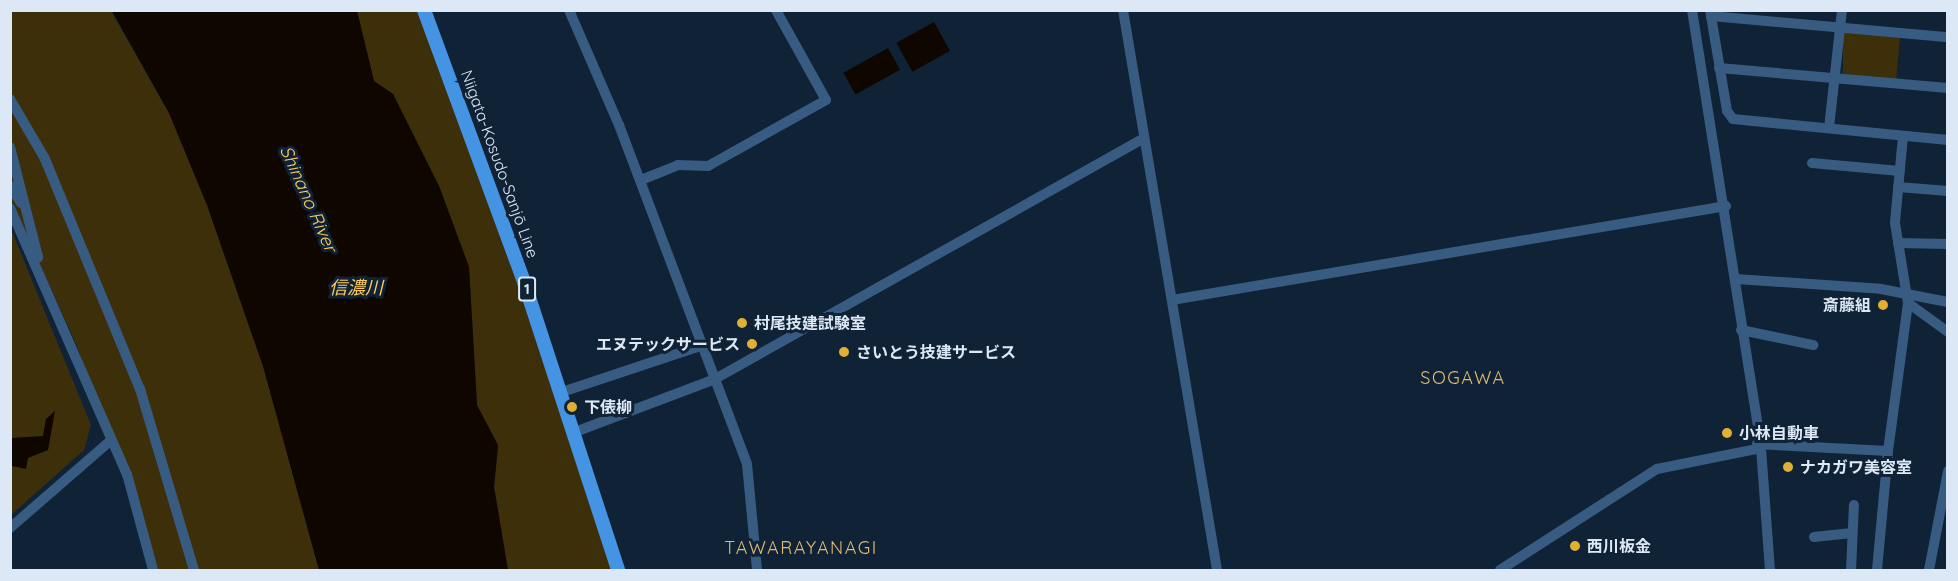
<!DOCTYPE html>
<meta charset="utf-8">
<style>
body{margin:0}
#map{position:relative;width:1958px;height:581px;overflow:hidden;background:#102235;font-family:Quicksand,"Noto Sans JP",sans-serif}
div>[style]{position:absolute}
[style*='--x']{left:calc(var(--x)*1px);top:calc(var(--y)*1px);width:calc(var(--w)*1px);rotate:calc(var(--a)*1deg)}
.green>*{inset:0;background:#3e2f0b}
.water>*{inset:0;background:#0f0600;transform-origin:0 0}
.minor>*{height:10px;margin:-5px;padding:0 5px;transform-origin:5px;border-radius:5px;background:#375b81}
.major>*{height:14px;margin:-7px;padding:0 7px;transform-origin:7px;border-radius:7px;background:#4593e3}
.dots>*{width:16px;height:16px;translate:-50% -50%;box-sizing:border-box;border:3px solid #102235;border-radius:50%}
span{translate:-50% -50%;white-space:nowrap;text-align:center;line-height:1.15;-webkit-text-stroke:6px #102235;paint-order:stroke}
.shield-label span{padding:2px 4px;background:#102235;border:2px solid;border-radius:4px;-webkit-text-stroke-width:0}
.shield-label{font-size:15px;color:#dce8f5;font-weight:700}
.street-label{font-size:16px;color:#dce8f5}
.poi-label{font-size:16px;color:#dce8f5;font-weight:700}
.right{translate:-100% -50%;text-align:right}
.left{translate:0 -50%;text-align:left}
.water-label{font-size:18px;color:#fdcc5f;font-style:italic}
.neighbourhood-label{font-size:18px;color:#debc73;letter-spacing:1.5px}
.frame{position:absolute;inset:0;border:12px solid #dce8f5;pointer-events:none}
</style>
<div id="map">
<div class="green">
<i style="clip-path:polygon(11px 11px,111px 11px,169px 113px,207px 205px,263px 366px,319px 570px,155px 570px,77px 346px,11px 200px)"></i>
<i style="clip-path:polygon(357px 11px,418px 11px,520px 289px,611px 570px,508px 570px,494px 487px,498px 448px,477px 405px,469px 267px,439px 186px,393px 94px,374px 81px)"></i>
<i style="clip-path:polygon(1851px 30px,1900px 36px,1896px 81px,1843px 75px,1843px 34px)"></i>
<i style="clip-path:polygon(11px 229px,91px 425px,84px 450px,11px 515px)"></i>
</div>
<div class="water">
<i style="clip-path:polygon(112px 11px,357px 11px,374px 81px,393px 94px,439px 186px,469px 267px,477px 405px,498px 445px,494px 487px,508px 570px,319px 570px,263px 366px,207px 205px,169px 113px)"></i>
<i style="left:934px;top:22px;width:33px;height:43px;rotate:61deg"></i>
<i style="left:888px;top:48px;width:25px;height:51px;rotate:61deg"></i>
<i style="clip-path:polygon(55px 411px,48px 450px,28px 458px,26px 469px,12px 466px,11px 438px,43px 436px,46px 419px)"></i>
</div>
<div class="minor">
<i style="--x:569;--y:10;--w:125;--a:66.5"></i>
<i style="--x:619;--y:125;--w:362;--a:69.3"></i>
<i style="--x:747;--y:464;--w:106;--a:84.6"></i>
<i style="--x:1123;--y:10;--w:568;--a:80.47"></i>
<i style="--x:1692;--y:10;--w:443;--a:81"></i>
<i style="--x:1761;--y:448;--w:122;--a:85.8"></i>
<i style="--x:1710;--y:10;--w:102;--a:80.4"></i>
<i style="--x:1727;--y:111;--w:10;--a:53"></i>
<i style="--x:1733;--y:119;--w:216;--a:5.6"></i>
<i style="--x:1711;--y:16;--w:238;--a:5.1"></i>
<i style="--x:1719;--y:68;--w:230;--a:5"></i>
<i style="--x:10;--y:99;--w:69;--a:59.7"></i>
<i style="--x:45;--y:159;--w:249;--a:67.6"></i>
<i style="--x:140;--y:389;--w:189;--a:73.4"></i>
<i style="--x:1829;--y:128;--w:119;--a:-83.7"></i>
<i style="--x:1903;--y:136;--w:87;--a:95.3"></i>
<i style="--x:1895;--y:223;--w:81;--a:80.8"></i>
<i style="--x:1908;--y:303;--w:49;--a:35.9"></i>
<i style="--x:10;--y:147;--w:114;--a:75.7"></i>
<i style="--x:1812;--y:163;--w:88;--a:5.2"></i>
<i style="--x:641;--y:180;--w:40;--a:-22"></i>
<i style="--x:678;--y:165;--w:30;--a:2"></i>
<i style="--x:708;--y:166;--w:135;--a:-29.2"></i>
<i style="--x:826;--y:100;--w:103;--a:-119.1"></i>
<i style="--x:10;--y:185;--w:21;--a:59"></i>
<i style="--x:1898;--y:187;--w:50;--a:4.6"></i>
<i style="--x:10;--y:208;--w:291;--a:66.3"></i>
<i style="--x:127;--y:474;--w:99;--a:74.8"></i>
<i style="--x:1898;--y:243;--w:50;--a:1.1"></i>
<i style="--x:1736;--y:279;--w:145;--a:3.9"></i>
<i style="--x:1881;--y:289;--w:68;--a:11"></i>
<i style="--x:1172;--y:300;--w:562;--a:-9.63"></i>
<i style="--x:1741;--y:330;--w:74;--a:11.8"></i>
<i style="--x:562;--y:392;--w:149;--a:-18.4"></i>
<i style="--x:575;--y:432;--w:150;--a:-20.7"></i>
<i style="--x:715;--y:379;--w:492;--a:-29.3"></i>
<i style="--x:1757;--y:444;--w:131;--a:3.1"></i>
<i style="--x:1888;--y:451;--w:149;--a:-82.3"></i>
<i style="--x:10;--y:528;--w:133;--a:-41"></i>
<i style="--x:1814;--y:537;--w:38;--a:-6"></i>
<i style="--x:1500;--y:570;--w:187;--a:-32.8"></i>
<i style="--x:1657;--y:469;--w:106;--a:-11.4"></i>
<i style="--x:1851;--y:570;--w:65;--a:-87.4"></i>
<i style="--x:1877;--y:570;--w:120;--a:-84.7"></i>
<i style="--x:1929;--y:570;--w:101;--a:-79.1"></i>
</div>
<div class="major">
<i style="--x:424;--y:10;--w:290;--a:69.8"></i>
<i style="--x:524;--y:282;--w:303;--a:71.9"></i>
</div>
<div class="dots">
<i style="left:1883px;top:305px;background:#e1af34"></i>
<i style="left:742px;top:323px;background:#e1af34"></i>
<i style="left:752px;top:344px;background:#e1af34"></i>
<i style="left:844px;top:352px;background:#e1af34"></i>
<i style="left:572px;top:407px;background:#e1af34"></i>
<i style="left:1727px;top:433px;background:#e1af34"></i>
<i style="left:1788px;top:467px;background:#e1af34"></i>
<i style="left:1575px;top:546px;background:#e1af34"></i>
</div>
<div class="shield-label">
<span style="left:527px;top:289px">1</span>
</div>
<div class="street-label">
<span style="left:500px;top:164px;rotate:70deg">Niigata-Kosudo-Sanjō Line</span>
</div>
<div class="poi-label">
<span class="right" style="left:1871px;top:305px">斎藤組</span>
<span class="left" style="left:754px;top:323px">村尾技建試験室</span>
<span class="right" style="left:740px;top:344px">エヌテックサービス</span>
<span class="left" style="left:856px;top:352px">さいとう技建サービス</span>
<span class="left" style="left:584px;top:407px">下俵柳</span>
<span class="left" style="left:1739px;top:433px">小林自動車</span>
<span class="left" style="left:1800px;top:467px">ナカガワ美容室</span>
<span class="left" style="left:1587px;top:546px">西川板金</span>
</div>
<div class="water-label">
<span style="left:308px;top:199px;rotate:66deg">Shinano River</span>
<span style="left:356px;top:288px">信濃川</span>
</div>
<div class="neighbourhood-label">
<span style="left:1463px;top:378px">SOGAWA</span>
<span style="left:801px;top:548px">TAWARAYANAGI</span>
</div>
<div class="frame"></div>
</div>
